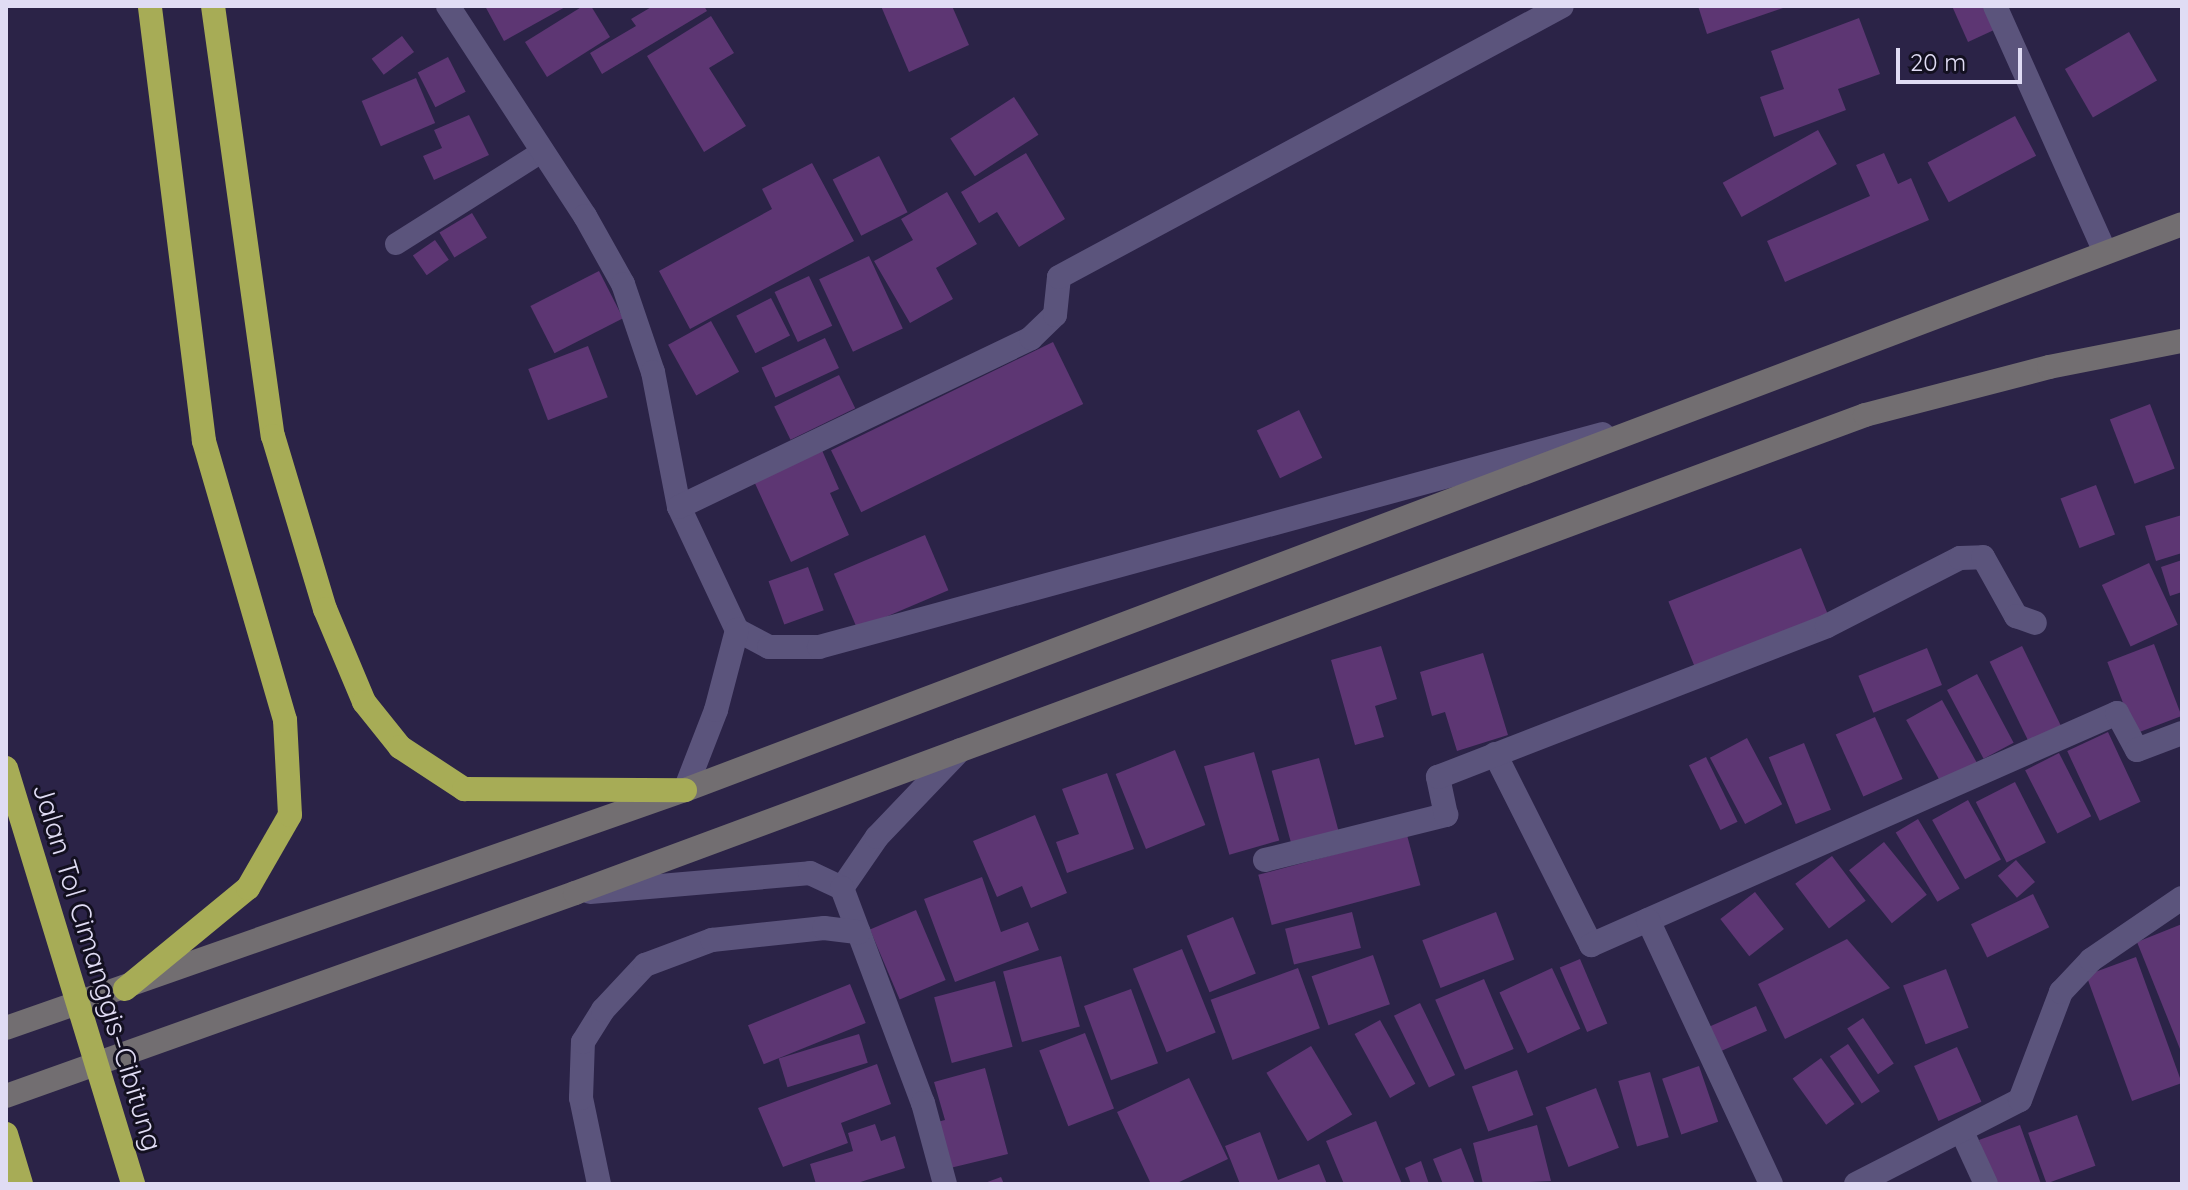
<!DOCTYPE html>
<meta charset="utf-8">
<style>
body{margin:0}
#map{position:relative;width:2188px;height:1190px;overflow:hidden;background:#2b2347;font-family:Quicksand,sans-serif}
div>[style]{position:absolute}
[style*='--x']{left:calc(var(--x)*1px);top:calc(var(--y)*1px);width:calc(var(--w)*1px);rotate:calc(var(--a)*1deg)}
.building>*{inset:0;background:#5d3673;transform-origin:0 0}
.lane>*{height:22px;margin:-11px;padding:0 11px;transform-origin:11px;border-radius:11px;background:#5b547c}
.street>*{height:24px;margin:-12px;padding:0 12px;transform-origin:12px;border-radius:12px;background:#5b547c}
.secondary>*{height:24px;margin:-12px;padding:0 12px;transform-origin:12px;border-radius:12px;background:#726e71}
.highway>*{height:24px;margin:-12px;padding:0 12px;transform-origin:12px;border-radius:12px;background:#a7ac56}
span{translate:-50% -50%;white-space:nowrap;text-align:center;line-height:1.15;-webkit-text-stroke:6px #131020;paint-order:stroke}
.street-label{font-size:28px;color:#e0dcf4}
.frame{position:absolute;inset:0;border:8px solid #e0dcf4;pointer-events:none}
.scale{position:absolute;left:1896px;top:48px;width:126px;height:36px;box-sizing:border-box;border:4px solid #e0dcf4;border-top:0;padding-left:10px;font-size:24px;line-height:28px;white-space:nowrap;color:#e0dcf4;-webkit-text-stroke:6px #131020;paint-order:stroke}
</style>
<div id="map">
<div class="building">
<i style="clip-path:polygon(485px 6px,567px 6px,504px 41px)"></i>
<i style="clip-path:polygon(583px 6px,591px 6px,610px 37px,547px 77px,525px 42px)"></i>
<i style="clip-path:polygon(653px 6px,704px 6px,707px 11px,602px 74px,590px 53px,636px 26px,631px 19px)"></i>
<i style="clip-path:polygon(881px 6px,952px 6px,969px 45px,909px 72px)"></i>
<i style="clip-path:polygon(1698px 6px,1789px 6px,1707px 34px)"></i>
<i style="clip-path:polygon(1952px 6px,1983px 6px,1994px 30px,1968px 42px)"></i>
<i style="clip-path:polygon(711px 16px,734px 53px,709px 68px,746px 126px,704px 152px,647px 56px)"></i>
<i style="clip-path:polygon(1859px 18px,1880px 74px,1838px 89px,1846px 110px,1774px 137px,1760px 97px,1784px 89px,1771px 51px)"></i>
<i style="left:2129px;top:32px;width:56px;height:74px;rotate:60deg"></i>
<i style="left:402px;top:36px;width:20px;height:38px;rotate:53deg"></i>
<i style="left:448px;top:57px;width:39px;height:34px;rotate:63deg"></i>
<i style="left:416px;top:78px;width:49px;height:59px;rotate:67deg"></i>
<i style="left:1014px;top:97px;width:45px;height:76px;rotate:57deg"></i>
<i style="clip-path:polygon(469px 115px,489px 155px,434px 180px,423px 156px,442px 148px,434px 130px)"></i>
<i style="left:2015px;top:116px;width:45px;height:99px;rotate:62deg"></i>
<i style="left:1818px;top:130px;width:39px;height:109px;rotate:61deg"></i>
<i style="clip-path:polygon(1026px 153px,1065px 219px,1019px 247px,997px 212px,979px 223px,961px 192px)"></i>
<i style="clip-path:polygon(1884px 153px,1898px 184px,1911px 178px,1929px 220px,1785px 282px,1767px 241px,1870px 196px,1856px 165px)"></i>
<i style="left:879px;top:156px;width:63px;height:52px;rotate:63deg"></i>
<i style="clip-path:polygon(812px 163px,854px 241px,690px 329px,659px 271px,772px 209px,762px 189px)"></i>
<i style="clip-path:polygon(947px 192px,977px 244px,936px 268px,953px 299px,910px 323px,874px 261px,913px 240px,901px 219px)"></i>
<i style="left:472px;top:213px;width:29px;height:38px;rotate:59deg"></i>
<i style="left:435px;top:240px;width:24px;height:27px;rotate:55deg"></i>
<i style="left:869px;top:256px;width:80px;height:55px;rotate:65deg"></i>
<i style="left:599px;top:271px;width:53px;height:77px;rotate:63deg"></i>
<i style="left:809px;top:276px;width:55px;height:38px;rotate:65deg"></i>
<i style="left:771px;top:298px;width:42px;height:39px;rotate:63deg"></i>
<i style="left:711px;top:321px;width:58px;height:49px;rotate:61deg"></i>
<i style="left:825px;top:338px;width:33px;height:70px;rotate:65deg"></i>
<i style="left:1053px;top:342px;width:69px;height:247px;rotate:64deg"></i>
<i style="left:588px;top:346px;width:55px;height:64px;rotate:69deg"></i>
<i style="left:839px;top:375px;width:37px;height:72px;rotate:64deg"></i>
<i style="left:2150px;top:404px;width:69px;height:43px;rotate:69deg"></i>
<i style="left:1299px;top:410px;width:53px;height:47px;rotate:64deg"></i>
<i style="clip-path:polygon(821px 448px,839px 489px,830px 493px,849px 535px,791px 562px,753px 479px)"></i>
<i style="left:2096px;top:485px;width:53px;height:38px;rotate:69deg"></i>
<i style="clip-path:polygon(2182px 515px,2182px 553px,2156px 561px,2145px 526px)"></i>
<i style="left:925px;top:535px;width:60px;height:99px;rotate:67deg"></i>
<i style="left:1801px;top:548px;width:71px;height:143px;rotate:68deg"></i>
<i style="clip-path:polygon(2182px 560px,2182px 592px,2170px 596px,2161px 567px)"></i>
<i style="left:2149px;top:563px;width:68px;height:52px;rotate:65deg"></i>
<i style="left:808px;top:567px;width:46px;height:42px;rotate:70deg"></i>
<i style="left:2154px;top:644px;width:77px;height:50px;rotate:69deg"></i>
<i style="clip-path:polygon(1381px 646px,1397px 699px,1375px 706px,1384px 737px,1355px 745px,1331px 660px)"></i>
<i style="left:2022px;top:646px;width:91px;height:36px;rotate:64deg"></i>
<i style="left:1927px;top:648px;width:40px;height:74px;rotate:68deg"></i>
<i style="clip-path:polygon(1483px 653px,1508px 735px,1457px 751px,1445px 712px,1432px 716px,1420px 672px)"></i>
<i style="left:1977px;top:674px;width:78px;height:34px;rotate:62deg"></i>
<i style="left:1942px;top:700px;width:73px;height:41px;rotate:61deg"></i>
<i style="left:1875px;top:717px;width:68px;height:43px;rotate:66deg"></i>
<i style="left:2108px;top:732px;width:77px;height:45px;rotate:65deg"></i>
<i style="left:1747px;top:738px;width:75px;height:42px;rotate:62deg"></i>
<i style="left:1804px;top:743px;width:72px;height:38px;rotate:68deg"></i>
<i style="left:1175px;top:750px;width:81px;height:64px;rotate:68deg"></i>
<i style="left:1254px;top:752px;width:92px;height:52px;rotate:74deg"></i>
<i style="left:2059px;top:753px;width:71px;height:38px;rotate:63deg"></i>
<i style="left:1706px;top:757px;width:72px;height:19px;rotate:64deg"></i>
<i style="left:1319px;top:758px;width:76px;height:49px;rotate:75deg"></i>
<i style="clip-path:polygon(1107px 773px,1134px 849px,1067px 873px,1056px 842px,1079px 834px,1062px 789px)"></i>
<i style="left:2015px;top:782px;width:68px;height:44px;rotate:63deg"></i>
<i style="left:1968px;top:800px;width:68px;height:41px;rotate:61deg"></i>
<i style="clip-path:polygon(1035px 815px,1067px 893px,1031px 908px,1022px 886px,997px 897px,973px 841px)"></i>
<i style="left:1918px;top:819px;width:81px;height:26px;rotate:59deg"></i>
<i style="left:1407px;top:835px;width:52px;height:154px;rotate:75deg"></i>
<i style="left:1884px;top:842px;width:68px;height:45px;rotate:51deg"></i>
<i style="left:1832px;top:856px;width:56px;height:46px;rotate:53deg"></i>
<i style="left:2016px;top:860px;width:29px;height:24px;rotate:49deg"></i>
<i style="clip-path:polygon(982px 877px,1001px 932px,1028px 922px,1039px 950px,955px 982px,924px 899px)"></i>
<i style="left:1755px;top:892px;width:47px;height:44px;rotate:52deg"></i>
<i style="left:2033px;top:894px;width:37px;height:69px;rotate:64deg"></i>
<i style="left:916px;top:910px;width:76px;height:50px;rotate:67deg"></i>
<i style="left:1352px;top:912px;width:37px;height:69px;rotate:76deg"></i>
<i style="left:1496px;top:912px;width:51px;height:79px;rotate:69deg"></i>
<i style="left:1233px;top:917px;width:61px;height:50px;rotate:68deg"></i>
<i style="clip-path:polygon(2182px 924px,2182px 1054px,2137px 942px)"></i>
<i style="clip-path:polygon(1847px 939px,1890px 988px,1785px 1039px,1758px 984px)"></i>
<i style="left:1182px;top:949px;width:90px;height:53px;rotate:68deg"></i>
<i style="left:1373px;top:955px;width:52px;height:65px;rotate:71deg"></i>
<i style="left:1061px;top:956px;width:73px;height:60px;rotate:75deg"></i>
<i style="left:2136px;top:957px;width:134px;height:53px;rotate:70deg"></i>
<i style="left:1580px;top:959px;width:70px;height:22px;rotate:67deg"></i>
<i style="left:1298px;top:968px;width:64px;height:93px;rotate:70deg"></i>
<i style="left:1552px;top:968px;width:67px;height:58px;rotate:65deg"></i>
<i style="left:1946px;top:969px;width:63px;height:46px;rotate:69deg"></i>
<i style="left:1484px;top:979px;width:76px;height:53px;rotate:67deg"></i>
<i style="left:995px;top:981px;width:68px;height:63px;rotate:75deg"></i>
<i style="left:850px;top:984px;width:42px;height:110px;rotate:68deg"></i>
<i style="left:1131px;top:989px;width:79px;height:50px;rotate:70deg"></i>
<i style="left:1420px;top:1003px;width:80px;height:29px;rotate:64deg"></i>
<i style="left:1756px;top:1006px;width:27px;height:55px;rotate:66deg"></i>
<i style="left:1863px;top:1018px;width:55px;height:19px;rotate:56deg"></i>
<i style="left:1380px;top:1020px;width:73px;height:29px;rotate:61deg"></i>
<i style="left:1085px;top:1033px;width:81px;height:49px;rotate:69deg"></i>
<i style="left:859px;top:1034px;width:30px;height:84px;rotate:73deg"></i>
<i style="left:1848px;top:1044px;width:57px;height:22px;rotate:56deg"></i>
<i style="left:1311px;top:1046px;width:80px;height:52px;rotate:59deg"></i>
<i style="left:1957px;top:1047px;width:60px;height:47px;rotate:66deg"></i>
<i style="left:1821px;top:1058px;width:57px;height:35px;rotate:54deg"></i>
<i style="clip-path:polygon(877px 1064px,891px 1104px,841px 1123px,848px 1143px,783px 1167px,758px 1108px)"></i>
<i style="left:1699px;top:1066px;width:59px;height:39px;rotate:71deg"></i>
<i style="clip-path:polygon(985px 1068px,1008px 1154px,946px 1169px,933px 1123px,945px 1120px,934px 1082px)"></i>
<i style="left:1517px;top:1070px;width:48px;height:48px;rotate:70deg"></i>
<i style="left:1650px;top:1072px;width:68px;height:33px;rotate:74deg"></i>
<i style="clip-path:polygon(1189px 1078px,1228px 1159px,1175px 1184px,1151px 1184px,1117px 1112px)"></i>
<i style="left:1596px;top:1088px;width:64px;height:54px;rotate:69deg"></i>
<i style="left:2077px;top:1115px;width:54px;height:52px;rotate:70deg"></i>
<i style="clip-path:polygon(1376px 1121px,1402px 1184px,1344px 1184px,1326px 1141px)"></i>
<i style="clip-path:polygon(875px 1124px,881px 1141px,895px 1136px,905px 1168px,854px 1184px,816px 1184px,810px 1164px,853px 1151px,848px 1133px)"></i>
<i style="clip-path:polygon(1537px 1125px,1551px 1181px,1483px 1184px,1473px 1143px)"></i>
<i style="clip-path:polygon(2020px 1125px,2041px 1184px,1995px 1184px,1979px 1140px)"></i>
<i style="clip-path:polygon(1260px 1132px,1278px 1180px,1319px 1164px,1327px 1184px,1240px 1184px,1225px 1146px)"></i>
<i style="clip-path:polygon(1461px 1148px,1475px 1184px,1443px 1184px,1433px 1159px)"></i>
<i style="clip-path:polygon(1421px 1161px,1429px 1184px,1411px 1184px,1405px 1168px)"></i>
<i style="clip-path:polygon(1001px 1177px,1004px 1184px,982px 1184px)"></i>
</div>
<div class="lane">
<i style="--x:396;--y:244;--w:174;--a:-32.3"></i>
</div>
<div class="street">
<i style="--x:448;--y:6;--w:251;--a:56.9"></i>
<i style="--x:585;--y:216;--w:78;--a:60.8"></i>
<i style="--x:623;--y:284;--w:93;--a:71.2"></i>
<i style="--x:653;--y:372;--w:137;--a:79.1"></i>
<i style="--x:679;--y:507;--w:136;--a:64.8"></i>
<i style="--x:737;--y:630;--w:36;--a:28"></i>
<i style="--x:769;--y:647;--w:50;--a:0"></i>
<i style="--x:819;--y:647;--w:812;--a:-15.2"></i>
<i style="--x:1995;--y:6;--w:269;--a:65.9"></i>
<i style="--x:679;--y:507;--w:390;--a:-25.6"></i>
<i style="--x:1031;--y:338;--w:33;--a:-44"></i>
<i style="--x:1055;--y:315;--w:38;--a:-84"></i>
<i style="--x:1059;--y:277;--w:571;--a:-28.31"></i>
<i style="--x:1495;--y:754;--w:214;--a:63.3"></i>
<i style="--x:1591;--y:945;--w:575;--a:-23.8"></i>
<i style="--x:2117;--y:713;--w:42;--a:61.6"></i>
<i style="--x:2137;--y:750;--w:48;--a:-20.7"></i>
<i style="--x:685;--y:790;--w:86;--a:-68.8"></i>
<i style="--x:716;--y:710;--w:83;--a:-75.3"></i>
<i style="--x:1265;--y:860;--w:187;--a:-14"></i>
<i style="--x:1446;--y:815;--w:39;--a:-102"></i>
<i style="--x:1438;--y:777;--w:417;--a:-21.2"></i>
<i style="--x:1827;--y:626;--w:149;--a:-27.1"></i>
<i style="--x:1960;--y:558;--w:23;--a:-2"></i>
<i style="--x:1983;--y:557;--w:68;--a:60.8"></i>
<i style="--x:2016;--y:616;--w:20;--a:20"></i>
<i style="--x:842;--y:888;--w:62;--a:-55.5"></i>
<i style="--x:877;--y:837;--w:120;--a:-46.3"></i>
<i style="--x:590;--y:892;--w:221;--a:-4.9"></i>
<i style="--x:810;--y:873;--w:35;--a:25"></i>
<i style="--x:842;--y:888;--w:230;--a:69.4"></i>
<i style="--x:923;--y:1103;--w:84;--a:74.8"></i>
<i style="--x:1648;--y:920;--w:291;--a:65"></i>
<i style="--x:1962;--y:1132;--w:57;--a:65.2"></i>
<i style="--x:599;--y:1184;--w:88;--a:-101.8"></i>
<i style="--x:581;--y:1098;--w:56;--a:-88"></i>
<i style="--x:583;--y:1042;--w:38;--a:-58"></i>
<i style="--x:603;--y:1010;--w:62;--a:-47"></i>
<i style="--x:645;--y:965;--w:72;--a:-20.5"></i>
<i style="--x:712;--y:940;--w:113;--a:-6.1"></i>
<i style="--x:824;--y:928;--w:35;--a:7"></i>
<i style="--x:1856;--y:1184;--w:184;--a:-27.1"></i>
<i style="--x:2020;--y:1100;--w:116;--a:-69.2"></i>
<i style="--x:2061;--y:992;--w:44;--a:-46.8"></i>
<i style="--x:2091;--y:960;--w:110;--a:-34.3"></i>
</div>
<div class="secondary">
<i style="--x:6;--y:1028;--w:720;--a:-19.32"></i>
<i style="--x:685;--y:790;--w:1600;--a:-20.71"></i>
<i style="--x:6;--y:1096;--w:604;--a:-19.63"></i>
<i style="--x:575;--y:893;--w:1376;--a:-20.33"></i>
<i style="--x:1865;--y:415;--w:190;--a:-14.6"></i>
<i style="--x:2049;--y:367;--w:136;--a:-11.1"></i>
</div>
<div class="highway">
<i style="--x:213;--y:6;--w:434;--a:82.1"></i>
<i style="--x:273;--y:436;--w:181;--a:73.3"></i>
<i style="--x:325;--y:609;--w:101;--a:67.2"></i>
<i style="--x:364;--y:702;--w:58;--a:51.3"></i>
<i style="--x:400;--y:747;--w:77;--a:33.3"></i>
<i style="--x:464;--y:789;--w:221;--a:0.3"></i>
<i style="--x:6;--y:768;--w:435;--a:73"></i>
<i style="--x:125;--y:989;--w:159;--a:-39.4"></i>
<i style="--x:248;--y:888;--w:84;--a:-60.1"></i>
<i style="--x:290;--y:815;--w:95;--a:-93"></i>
<i style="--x:285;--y:720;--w:291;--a:-106.2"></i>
<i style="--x:204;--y:441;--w:438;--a:-97.1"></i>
<i style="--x:6;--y:1134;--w:52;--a:73.3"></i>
</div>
<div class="street-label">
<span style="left:98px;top:967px;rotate:73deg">Jalan Tol Cimanggis–Cibitung</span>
</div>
<div class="frame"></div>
<div class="scale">20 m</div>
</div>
